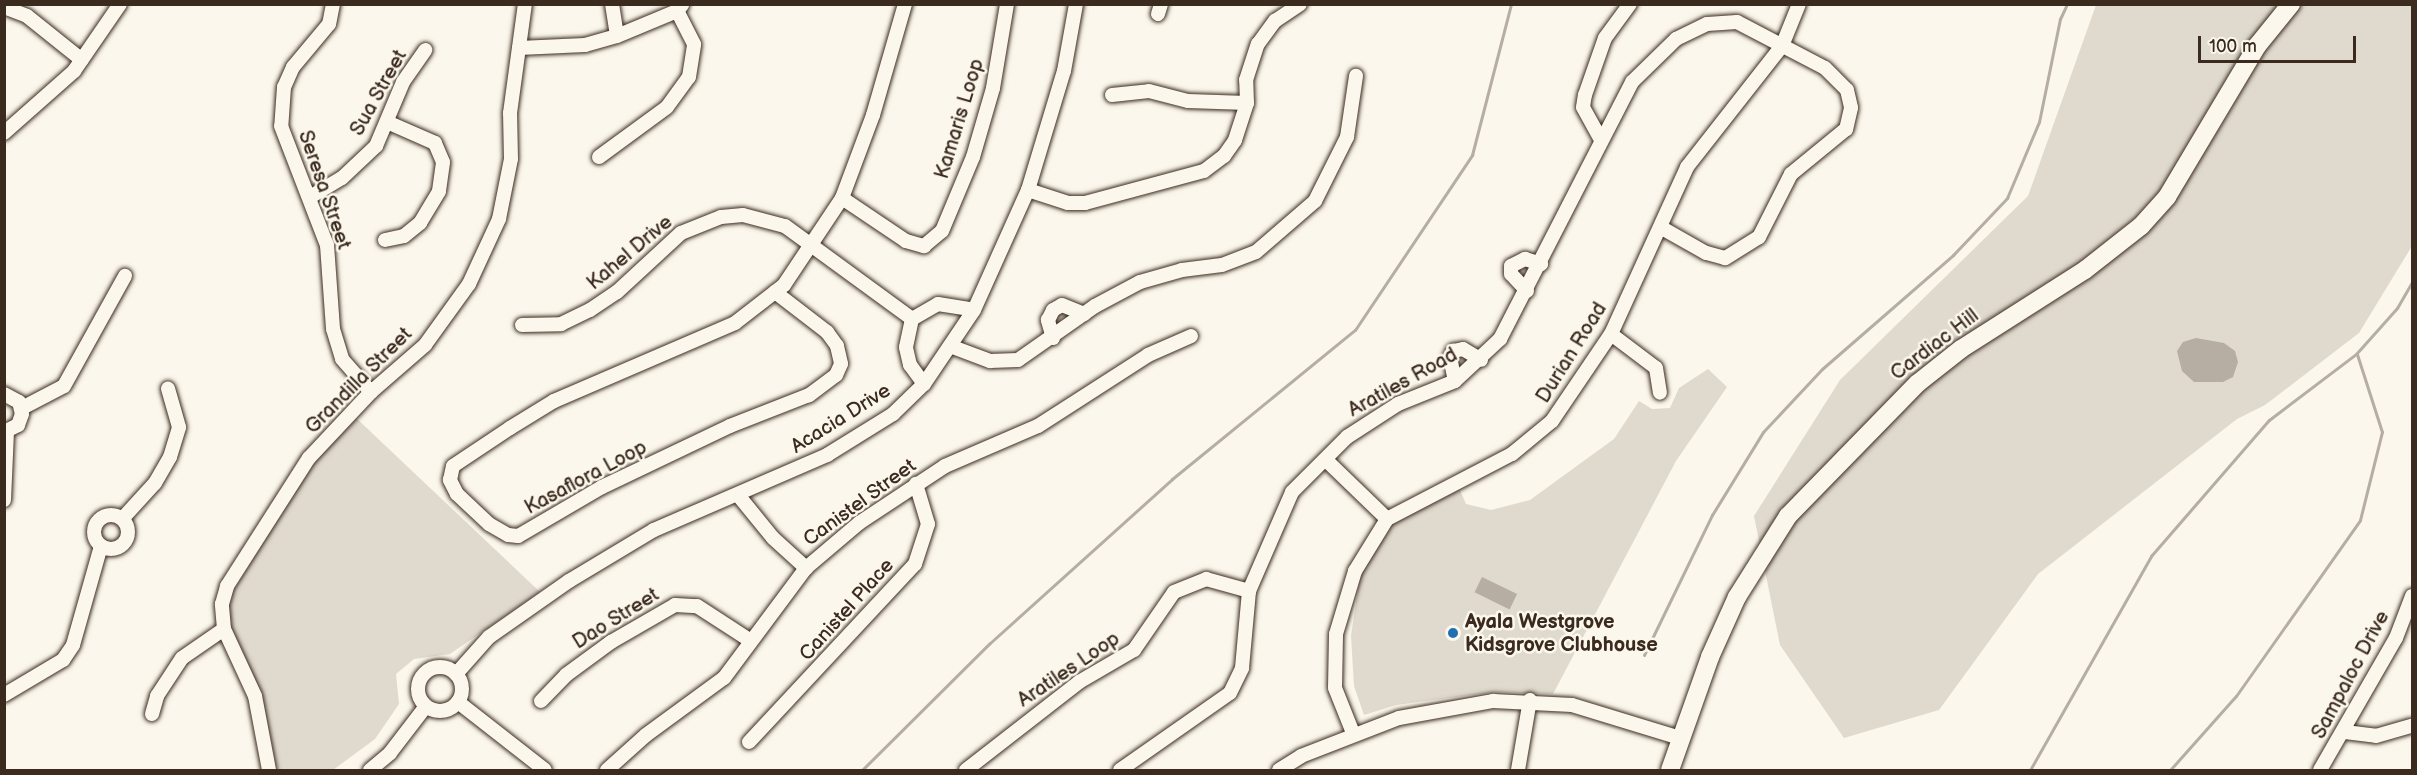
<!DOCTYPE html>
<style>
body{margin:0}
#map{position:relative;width:2417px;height:775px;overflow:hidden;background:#fbf7ec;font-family:"Balsamiq Sans",sans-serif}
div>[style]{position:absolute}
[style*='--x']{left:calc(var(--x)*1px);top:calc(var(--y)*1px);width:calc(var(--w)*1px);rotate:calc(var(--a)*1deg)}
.green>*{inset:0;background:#dfd9ce}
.water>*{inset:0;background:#b6aea2;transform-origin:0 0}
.stream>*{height:3px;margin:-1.5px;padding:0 1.5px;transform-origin:1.5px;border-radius:1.5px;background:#b6aea2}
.roads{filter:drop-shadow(0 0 2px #3b2a1e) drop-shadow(0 0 2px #3b2a1e)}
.minor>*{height:14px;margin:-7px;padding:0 7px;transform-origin:7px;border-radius:7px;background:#fbf7ec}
.minor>.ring{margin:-7px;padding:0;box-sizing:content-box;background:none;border:14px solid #fbf7ec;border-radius:50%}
.major>*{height:18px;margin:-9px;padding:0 9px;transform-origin:9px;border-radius:9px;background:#fbf7ec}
.dots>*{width:16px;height:16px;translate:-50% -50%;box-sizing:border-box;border:3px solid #fbf7ec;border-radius:50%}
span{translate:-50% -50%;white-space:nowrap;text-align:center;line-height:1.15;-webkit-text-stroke:5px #fbf7ec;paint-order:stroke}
.street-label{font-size:20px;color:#3b2a1e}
.poi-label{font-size:20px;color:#3b2a1e;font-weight:700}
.left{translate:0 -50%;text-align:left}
.frame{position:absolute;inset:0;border:6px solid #3b2a1e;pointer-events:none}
.scale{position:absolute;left:2198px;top:36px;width:158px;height:27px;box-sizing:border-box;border:3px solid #3b2a1e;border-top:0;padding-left:8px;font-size:18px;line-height:21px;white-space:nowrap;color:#3b2a1e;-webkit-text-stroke:4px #fbf7ec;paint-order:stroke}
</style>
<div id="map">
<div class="green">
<i style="clip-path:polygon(2096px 5px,2412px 5px,2412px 246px,2359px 333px,2265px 405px,2237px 419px,2038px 574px,1939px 710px,1844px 738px,1780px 645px,1754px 516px,1840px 380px,2028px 196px)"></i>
<i style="clip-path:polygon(1708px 369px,1727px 387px,1676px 461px,1553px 694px,1495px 692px,1449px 698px,1396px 705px,1364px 715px,1354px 686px,1351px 636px,1360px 576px,1392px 524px,1459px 488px,1466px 504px,1491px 510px,1530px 500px,1614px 439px,1639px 401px,1652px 409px,1670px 408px,1679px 388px)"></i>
<i style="clip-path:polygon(354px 416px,540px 592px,450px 654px,414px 659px,396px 674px,399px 704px,375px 739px,333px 770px,277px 770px,261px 692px,226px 628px,230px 586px,312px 461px)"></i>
</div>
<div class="water">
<i style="clip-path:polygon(2196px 338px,2224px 343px,2235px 351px,2238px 362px,2233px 377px,2223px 382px,2194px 382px,2182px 371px,2177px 351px,2183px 342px)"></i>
<i style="left:1482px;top:577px;width:39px;height:17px;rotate:26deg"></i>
</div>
<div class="stream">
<i style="--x:1644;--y:655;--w:156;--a:-64.1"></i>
<i style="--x:1712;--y:515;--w:97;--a:-58.4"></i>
<i style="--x:1763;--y:432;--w:86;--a:-46.9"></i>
<i style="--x:1822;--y:369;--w:174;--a:-41"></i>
<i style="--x:1953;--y:255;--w:79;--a:-46.5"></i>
<i style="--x:2007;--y:198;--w:82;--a:-67.2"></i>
<i style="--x:2039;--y:122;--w:105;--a:-78.5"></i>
<i style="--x:2060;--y:19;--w:17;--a:-65"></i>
<i style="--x:862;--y:770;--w:180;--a:-44.8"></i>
<i style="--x:990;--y:643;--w:245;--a:-42"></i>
<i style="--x:1172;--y:479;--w:236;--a:-39.2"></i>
<i style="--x:1355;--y:330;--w:211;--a:-56.2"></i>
<i style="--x:1472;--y:155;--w:156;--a:-75.5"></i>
<i style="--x:2030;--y:770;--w:246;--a:-60.5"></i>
<i style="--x:2151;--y:556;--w:180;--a:-49.1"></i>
<i style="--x:2269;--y:420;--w:109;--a:-37.2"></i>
<i style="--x:2356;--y:354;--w:62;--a:-48.3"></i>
<i style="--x:2397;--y:308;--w:30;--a:-60"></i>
<i style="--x:2170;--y:770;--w:99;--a:-48.3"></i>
<i style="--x:2236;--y:696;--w:215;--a:-54.8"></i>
<i style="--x:2360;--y:520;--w:91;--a:-76"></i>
<i style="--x:2382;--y:432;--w:82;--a:-107.8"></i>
</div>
<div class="roads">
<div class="minor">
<i style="--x:333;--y:4;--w:20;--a:101"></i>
<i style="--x:329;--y:24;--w:56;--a:129.9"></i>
<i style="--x:293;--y:67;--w:22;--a:114"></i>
<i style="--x:284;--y:87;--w:39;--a:94"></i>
<i style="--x:281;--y:126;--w:128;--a:68.9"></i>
<i style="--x:327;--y:245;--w:84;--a:85.9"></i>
<i style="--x:333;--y:329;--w:31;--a:73"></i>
<i style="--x:342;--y:359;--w:44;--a:48.7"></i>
<i style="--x:612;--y:4;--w:32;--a:81"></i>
<i style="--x:9;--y:9;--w:19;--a:21"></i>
<i style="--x:27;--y:16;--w:70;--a:38.7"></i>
<i style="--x:1158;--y:14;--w:10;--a:-73"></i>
<i style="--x:519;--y:48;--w:66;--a:-2.6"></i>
<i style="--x:585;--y:45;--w:33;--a:-16"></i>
<i style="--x:617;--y:36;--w:65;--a:-22.6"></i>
<i style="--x:677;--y:11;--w:8;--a:-50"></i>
<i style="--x:1112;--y:95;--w:37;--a:-6"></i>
<i style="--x:1149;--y:91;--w:40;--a:14.4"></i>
<i style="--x:1188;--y:101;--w:59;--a:1.9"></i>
<i style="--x:4;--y:133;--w:94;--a:-41.5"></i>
<i style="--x:74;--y:71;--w:81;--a:-55.5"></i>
<i style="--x:1600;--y:138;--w:35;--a:-119"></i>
<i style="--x:1583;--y:107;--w:12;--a:-81"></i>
<i style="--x:1585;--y:95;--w:60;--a:-70.7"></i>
<i style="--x:1605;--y:38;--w:42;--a:-53.7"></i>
<i style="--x:599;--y:157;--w:84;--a:-36.3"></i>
<i style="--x:667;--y:107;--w:37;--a:-54"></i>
<i style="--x:689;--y:77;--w:33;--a:-81"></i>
<i style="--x:694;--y:44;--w:37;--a:-117"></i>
<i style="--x:1028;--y:190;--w:42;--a:18"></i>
<i style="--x:1068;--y:203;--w:17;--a:0"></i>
<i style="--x:1085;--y:203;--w:123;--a:-15.1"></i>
<i style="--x:1204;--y:171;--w:25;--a:-37"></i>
<i style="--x:1224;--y:156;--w:19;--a:-55"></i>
<i style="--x:1235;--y:140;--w:39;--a:-72"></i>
<i style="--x:1247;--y:103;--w:23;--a:-92"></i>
<i style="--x:1246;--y:80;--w:38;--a:-72"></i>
<i style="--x:1258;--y:44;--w:29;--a:-54"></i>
<i style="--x:1275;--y:21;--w:30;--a:-34"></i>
<i style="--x:310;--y:197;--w:37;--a:-31"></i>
<i style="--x:342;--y:178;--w:47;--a:-43.3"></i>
<i style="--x:376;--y:146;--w:69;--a:-67.1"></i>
<i style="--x:403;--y:82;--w:39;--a:-55"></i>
<i style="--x:842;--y:198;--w:77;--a:33.9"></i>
<i style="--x:906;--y:241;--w:19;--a:16"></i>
<i style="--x:924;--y:246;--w:23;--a:-40"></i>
<i style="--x:942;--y:231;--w:80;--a:-67.3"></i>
<i style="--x:973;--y:157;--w:72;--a:-73.8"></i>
<i style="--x:993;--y:88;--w:85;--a:-80.5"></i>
<i style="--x:385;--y:240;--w:19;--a:-12"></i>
<i style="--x:404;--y:236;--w:21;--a:-39"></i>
<i style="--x:420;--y:223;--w:37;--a:-59"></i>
<i style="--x:439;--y:191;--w:29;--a:-82"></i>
<i style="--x:443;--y:162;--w:21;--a:-113"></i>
<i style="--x:435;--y:143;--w:52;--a:-156.4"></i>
<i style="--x:1527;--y:291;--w:23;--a:-133"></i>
<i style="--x:1511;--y:274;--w:8;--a:-90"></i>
<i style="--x:1511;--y:266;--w:16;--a:-27"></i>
<i style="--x:1525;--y:259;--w:17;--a:17"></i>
<i style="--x:775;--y:292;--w:66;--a:37.6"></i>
<i style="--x:827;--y:332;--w:17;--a:54"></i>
<i style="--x:837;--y:346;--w:18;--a:77"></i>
<i style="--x:841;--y:364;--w:12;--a:114"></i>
<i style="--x:836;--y:375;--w:34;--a:143"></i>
<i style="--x:809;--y:395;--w:85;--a:158.6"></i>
<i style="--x:730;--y:426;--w:142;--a:154.5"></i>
<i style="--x:602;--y:487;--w:97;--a:149.7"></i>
<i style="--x:518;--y:536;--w:10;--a:-174"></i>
<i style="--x:508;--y:535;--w:22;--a:-150"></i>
<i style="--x:489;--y:524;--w:44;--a:-136.8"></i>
<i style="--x:457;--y:494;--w:16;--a:-117"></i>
<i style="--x:450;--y:480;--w:14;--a:-78"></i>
<i style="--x:453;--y:466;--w:69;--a:-33.7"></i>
<i style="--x:510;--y:428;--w:52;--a:-31.5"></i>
<i style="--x:554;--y:401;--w:197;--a:-23.3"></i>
<i style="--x:735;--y:323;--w:62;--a:-37.8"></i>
<i style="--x:784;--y:285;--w:105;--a:-56.3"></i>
<i style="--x:842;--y:198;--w:89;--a:-69.5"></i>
<i style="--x:873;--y:115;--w:116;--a:-73.9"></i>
<i style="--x:522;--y:325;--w:39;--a:-1"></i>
<i style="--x:561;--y:324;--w:32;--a:-26"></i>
<i style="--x:590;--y:310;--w:32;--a:-34"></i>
<i style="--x:617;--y:292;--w:87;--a:-42.7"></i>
<i style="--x:681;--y:233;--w:43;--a:-21.8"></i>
<i style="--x:721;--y:217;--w:22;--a:-5"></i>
<i style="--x:743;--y:215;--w:43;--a:14.7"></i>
<i style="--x:785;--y:226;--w:157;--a:36.2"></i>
<i style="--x:1611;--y:334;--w:56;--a:37.1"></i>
<i style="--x:1656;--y:368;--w:25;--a:81"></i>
<i style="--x:1053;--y:338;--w:19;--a:-106"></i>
<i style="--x:1048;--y:320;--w:11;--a:-63"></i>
<i style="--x:1053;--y:310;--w:10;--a:-29"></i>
<i style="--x:1062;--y:305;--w:24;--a:22"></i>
<i style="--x:950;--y:346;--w:43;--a:20.6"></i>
<i style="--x:990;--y:361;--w:28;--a:-2"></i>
<i style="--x:1018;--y:360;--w:94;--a:-35"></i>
<i style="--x:1095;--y:306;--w:51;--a:-28.1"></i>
<i style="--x:1140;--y:282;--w:44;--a:-15.9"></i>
<i style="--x:1182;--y:270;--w:40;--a:-7.1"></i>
<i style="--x:1222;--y:265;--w:36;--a:-21"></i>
<i style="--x:1256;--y:252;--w:78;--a:-40.8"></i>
<i style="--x:1315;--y:201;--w:72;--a:-63.4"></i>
<i style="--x:1347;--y:137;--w:62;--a:-81.6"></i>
<i style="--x:1455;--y:381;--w:24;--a:-102"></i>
<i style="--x:1450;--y:358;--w:8;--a:-67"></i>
<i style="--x:1453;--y:351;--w:10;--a:-11"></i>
<i style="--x:1463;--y:349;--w:21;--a:31"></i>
<i style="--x:924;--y:384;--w:24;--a:-126"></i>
<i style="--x:910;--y:365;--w:18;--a:-103"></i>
<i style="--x:906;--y:347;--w:29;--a:-78"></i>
<i style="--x:912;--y:319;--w:30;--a:-30"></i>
<i style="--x:938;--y:304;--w:36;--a:9"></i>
<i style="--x:4;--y:394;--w:17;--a:28"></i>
<i style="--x:19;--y:402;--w:12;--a:76"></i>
<i style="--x:22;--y:414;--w:12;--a:110"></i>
<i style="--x:18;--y:425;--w:16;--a:153"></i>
<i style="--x:22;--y:408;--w:47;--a:-27.6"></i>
<i style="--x:64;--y:386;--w:126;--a:-61"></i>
<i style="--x:1326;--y:460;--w:85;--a:44"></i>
<i style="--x:738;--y:495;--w:55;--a:50.9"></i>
<i style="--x:773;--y:538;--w:45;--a:42.3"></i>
<i style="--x:4;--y:500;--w:68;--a:-87.5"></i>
<i class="ring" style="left:94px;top:515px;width:20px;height:20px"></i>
<i style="--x:123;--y:518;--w:47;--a:-47.6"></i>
<i style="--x:155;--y:483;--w:30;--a:-60"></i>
<i style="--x:170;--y:457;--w:31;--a:-73"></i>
<i style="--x:179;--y:427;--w:40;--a:-106"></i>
<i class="ring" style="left:418px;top:667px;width:30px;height:30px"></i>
<i style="--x:456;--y:674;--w:50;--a:-48.3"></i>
<i style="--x:489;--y:637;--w:98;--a:-35"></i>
<i style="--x:569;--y:581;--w:99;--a:-31"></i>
<i style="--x:654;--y:530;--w:189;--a:-23.4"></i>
<i style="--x:827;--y:455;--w:78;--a:-31.8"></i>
<i style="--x:893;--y:414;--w:43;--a:-44.1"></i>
<i style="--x:924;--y:384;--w:89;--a:-56"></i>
<i style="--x:974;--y:310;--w:132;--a:-65.8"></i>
<i style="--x:1028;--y:190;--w:124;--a:-73.2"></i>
<i style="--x:1064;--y:71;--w:68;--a:-79.8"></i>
<i style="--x:4;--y:695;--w:69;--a:-30.7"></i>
<i style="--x:63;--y:660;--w:18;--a:-56"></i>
<i style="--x:73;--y:645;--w:103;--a:-74.2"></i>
<i style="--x:541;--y:701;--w:36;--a:-46"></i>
<i style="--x:566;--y:675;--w:56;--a:-36.3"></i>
<i style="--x:611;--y:642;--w:74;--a:-30"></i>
<i style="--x:675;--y:605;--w:22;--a:3"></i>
<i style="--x:697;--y:606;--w:64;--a:32.9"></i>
<i style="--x:458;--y:702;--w:110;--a:38"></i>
<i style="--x:152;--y:714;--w:19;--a:-74"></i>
<i style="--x:157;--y:696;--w:45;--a:-56.7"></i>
<i style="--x:182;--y:658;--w:51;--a:-34.6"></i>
<i style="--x:2345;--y:732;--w:31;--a:7"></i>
<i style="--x:2376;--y:736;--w:37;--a:-16"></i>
<i style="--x:1353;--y:733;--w:48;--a:-111.8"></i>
<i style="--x:1335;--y:688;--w:54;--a:-88.9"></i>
<i style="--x:1336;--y:634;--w:66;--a:-73.2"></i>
<i style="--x:1355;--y:571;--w:61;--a:-58.4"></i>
<i style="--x:1387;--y:519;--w:141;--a:-27.5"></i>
<i style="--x:1512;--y:454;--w:52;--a:-39.5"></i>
<i style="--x:1552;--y:421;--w:105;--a:-55.9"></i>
<i style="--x:1611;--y:334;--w:183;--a:-65.5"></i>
<i style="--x:1687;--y:167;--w:154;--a:-51.9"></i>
<i style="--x:1782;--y:46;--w:45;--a:-68"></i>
<i style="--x:749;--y:742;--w:243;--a:-47"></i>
<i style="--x:915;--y:564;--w:42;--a:-72"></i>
<i style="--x:928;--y:524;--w:42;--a:-106.7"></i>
<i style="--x:269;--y:770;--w:75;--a:-100.7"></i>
<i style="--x:255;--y:696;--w:74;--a:-114.8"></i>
<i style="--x:224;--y:629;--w:25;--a:-95"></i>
<i style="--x:222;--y:604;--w:19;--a:-74"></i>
<i style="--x:227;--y:586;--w:152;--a:-57.4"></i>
<i style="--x:309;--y:458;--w:91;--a:-46.8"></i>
<i style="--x:371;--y:392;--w:72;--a:-41"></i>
<i style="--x:425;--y:345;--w:75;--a:-54.2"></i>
<i style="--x:469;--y:284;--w:72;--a:-65.2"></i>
<i style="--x:499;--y:219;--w:61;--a:-78.7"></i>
<i style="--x:511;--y:159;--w:46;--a:-91.2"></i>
<i style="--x:510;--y:113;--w:110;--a:-82.2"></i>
<i style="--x:370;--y:770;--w:26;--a:-40"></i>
<i style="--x:390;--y:753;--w:59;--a:-52.5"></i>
<i style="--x:607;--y:770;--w:52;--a:-41.9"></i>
<i style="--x:646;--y:735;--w:97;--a:-36.2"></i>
<i style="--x:724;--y:678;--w:137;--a:-53.3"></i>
<i style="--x:806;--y:568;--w:70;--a:-40.3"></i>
<i style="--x:859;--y:523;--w:103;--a:-33.5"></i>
<i style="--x:945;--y:466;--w:101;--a:-23.3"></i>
<i style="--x:1038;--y:426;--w:131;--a:-32.8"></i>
<i style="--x:1148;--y:355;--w:47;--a:-23.8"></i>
<i style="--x:966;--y:770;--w:143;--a:-37.9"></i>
<i style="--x:1079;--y:682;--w:64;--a:-30.2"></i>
<i style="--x:1134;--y:650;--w:70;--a:-55.4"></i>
<i style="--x:1174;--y:592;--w:35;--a:-22"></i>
<i style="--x:1206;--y:579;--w:45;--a:15.6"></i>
<i style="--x:1120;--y:770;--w:134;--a:-35"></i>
<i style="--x:1230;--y:693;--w:28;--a:-64"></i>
<i style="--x:1242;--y:668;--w:77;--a:-84.8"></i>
<i style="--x:1249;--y:591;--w:108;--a:-66.5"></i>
<i style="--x:1292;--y:492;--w:78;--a:-45"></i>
<i style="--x:1347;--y:437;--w:61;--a:-32.9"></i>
<i style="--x:1398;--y:404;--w:61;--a:-22"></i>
<i style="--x:1455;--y:381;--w:62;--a:-43"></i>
<i style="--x:1500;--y:339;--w:289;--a:-62.8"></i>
<i style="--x:1632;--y:82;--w:62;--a:-44.3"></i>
<i style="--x:1676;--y:39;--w:34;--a:-26"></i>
<i style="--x:1707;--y:24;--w:30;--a:-4"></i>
<i style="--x:1737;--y:22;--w:99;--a:27.6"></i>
<i style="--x:1825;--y:68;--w:31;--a:45"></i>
<i style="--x:1847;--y:90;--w:18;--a:77"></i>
<i style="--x:1851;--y:108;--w:22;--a:103"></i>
<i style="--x:1846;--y:129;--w:71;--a:140.7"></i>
<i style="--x:1791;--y:174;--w:71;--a:116.9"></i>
<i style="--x:1759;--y:237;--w:40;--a:148"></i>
<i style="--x:1725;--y:258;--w:20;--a:-165"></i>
<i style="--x:1706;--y:253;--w:51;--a:-150.4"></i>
<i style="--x:1279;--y:770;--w:26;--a:-32"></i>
<i style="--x:1301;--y:756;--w:105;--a:-21.2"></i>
<i style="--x:1399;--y:718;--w:96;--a:-10.3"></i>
<i style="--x:1493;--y:701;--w:79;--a:2.9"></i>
<i style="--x:1572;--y:705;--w:113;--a:17"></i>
<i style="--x:1518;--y:770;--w:71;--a:-80.3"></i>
<i style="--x:2320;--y:770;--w:152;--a:-60.1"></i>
<i style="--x:2396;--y:638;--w:45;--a:-69.1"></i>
</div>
<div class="major">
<i style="--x:1670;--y:770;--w:120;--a:-70.5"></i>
<i style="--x:1710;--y:657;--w:66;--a:-65.8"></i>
<i style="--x:1737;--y:597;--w:96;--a:-57.8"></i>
<i style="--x:1788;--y:516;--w:186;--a:-45.7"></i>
<i style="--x:1918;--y:383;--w:55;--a:-38.3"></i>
<i style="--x:1961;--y:349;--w:147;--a:-32.5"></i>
<i style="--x:2085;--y:270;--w:71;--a:-38.2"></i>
<i style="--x:2141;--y:226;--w:39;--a:-48"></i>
<i style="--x:2167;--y:197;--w:176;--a:-59.2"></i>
<i style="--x:2257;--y:46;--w:54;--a:-51"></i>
</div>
</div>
<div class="dots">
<i style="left:1453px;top:633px;background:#1f6fb2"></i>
</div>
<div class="street-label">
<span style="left:379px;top:93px;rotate:-61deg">Sua Street</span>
<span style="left:960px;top:119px;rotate:-73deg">Kamaris Loop</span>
<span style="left:324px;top:190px;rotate:71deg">Seresa Street</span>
<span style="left:630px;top:253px;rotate:-40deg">Kahel Drive</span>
<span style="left:1935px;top:345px;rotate:-37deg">Cardiac Hill</span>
<span style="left:1572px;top:353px;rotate:-58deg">Durian Road</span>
<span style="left:359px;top:381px;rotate:-45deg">Grandilla Street</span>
<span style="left:1403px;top:383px;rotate:-29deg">Aratiles Road</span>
<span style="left:841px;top:419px;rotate:-32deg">Acacia Drive</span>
<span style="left:586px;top:478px;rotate:-28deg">Kasaflora Loop</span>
<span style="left:860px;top:503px;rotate:-36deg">Canistel Street</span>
<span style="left:847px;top:610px;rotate:-48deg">Canistel Place</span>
<span style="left:616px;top:619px;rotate:-32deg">Dao Street</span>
<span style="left:1069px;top:670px;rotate:-34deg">Aratiles Loop</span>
<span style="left:2351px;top:675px;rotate:-62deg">Sampaloc Drive</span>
</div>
<div class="poi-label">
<span class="left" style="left:1465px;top:634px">Ayala Westgrove<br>Kidsgrove Clubhouse</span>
</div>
<div class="frame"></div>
<div class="scale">100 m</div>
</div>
